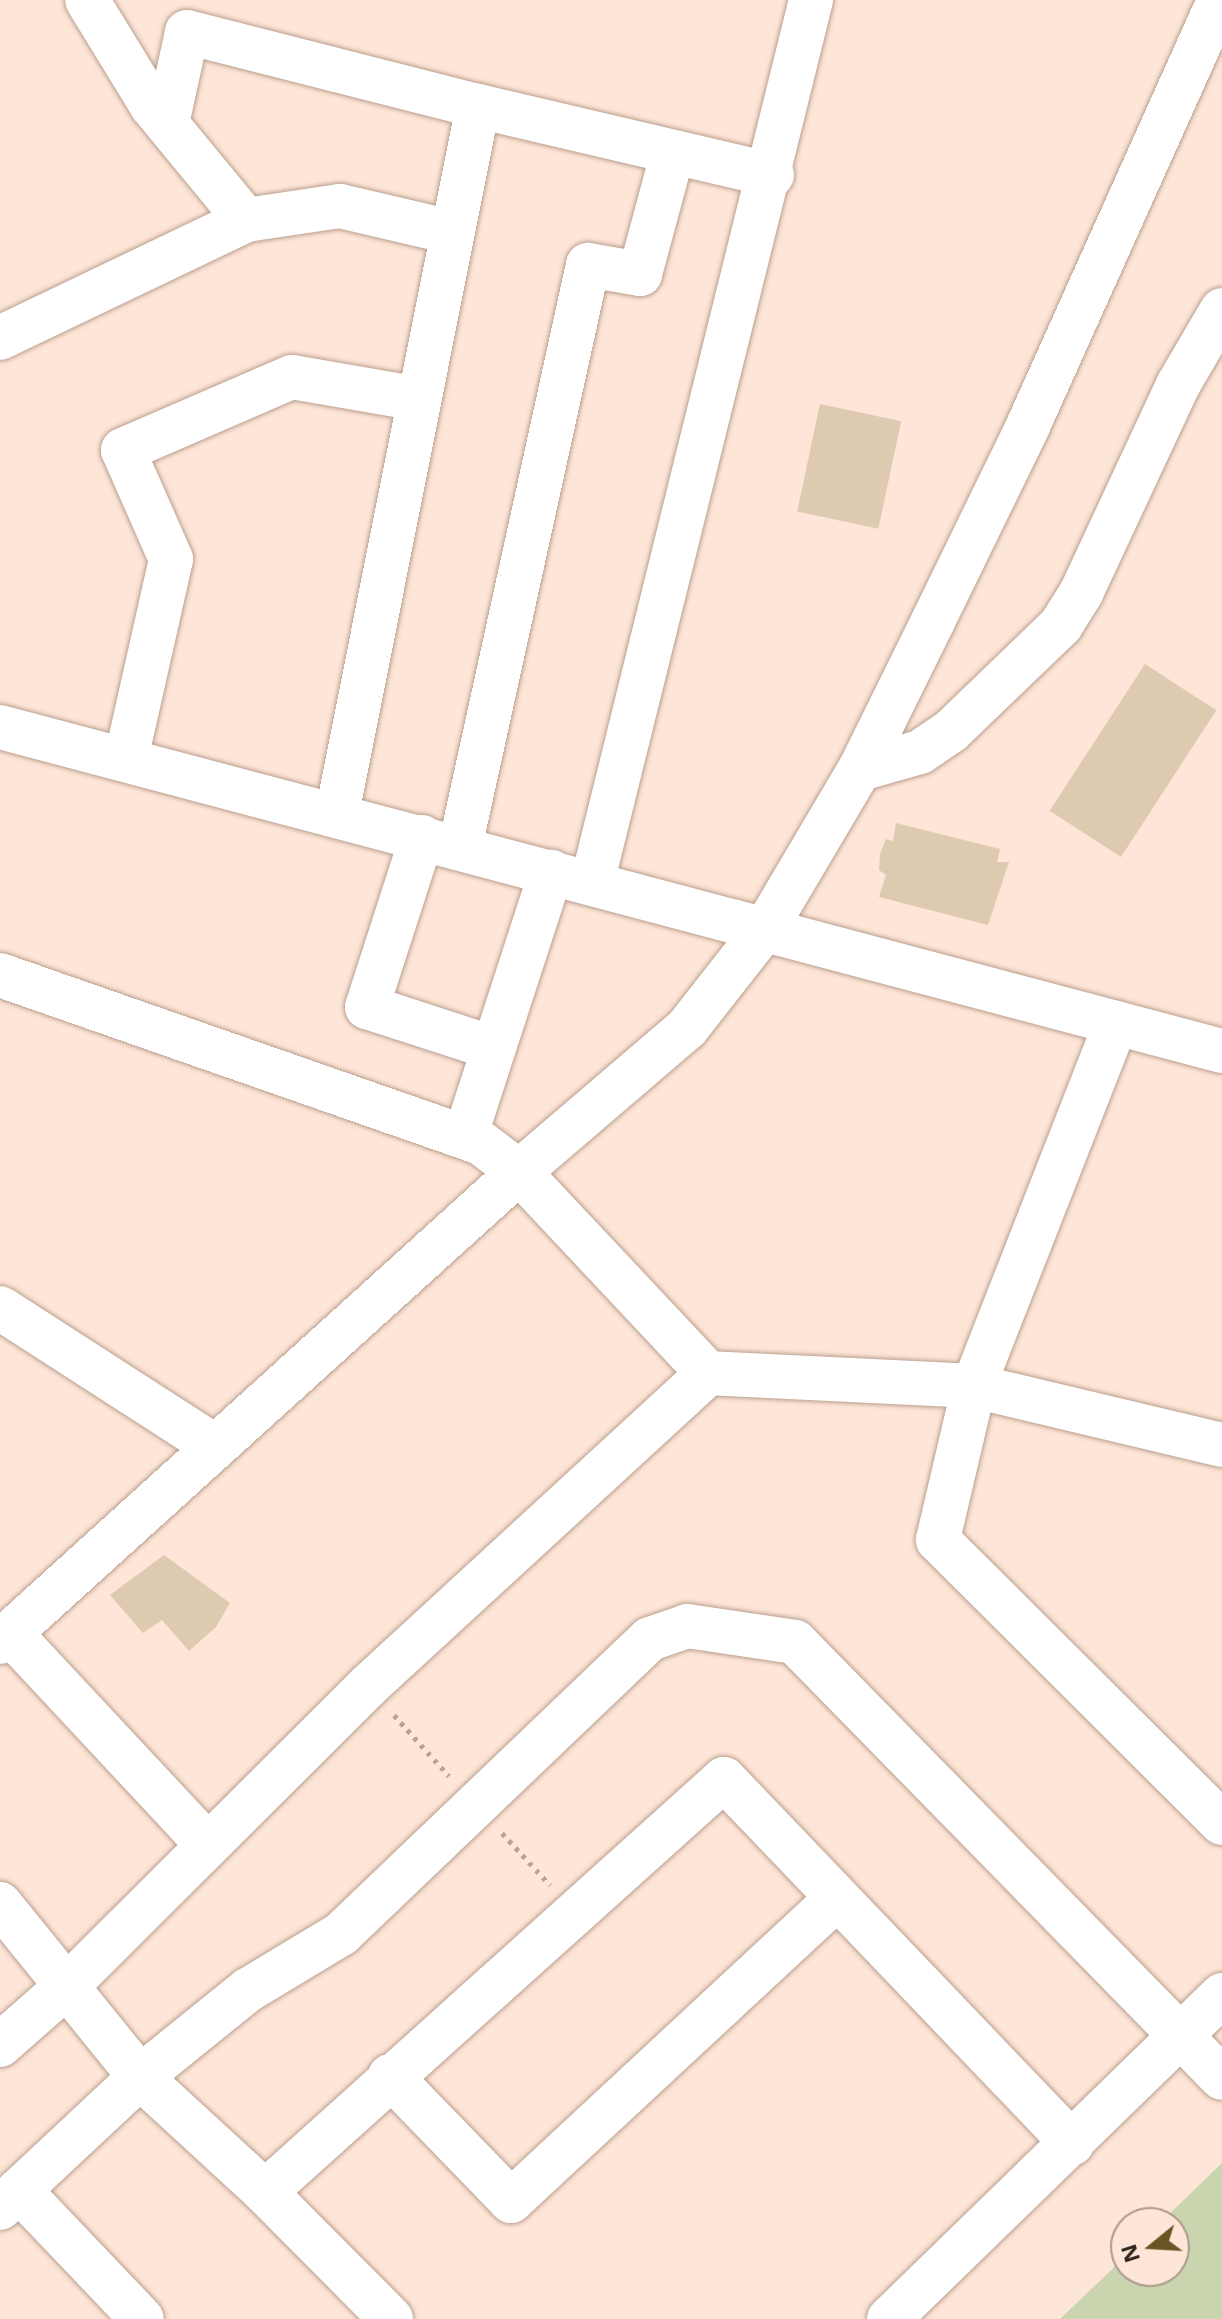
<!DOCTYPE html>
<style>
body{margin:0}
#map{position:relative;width:1222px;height:2319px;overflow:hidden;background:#fde5d7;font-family:"Noto Sans",sans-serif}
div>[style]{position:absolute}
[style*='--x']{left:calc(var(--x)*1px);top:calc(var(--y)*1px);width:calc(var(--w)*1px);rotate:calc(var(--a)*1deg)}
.green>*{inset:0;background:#cad4ae}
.building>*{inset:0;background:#decab1;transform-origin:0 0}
.path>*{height:5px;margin-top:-2.5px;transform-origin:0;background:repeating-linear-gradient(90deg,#b7a398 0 4px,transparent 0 10px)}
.roads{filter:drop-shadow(0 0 2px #ba9f8e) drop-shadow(0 0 2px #ba9f8e)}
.minor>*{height:44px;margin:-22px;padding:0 22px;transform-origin:22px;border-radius:22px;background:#fff}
span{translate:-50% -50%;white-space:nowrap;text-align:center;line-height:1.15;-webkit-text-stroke:6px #fde5d7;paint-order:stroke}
.north{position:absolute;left:1110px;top:2207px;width:80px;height:80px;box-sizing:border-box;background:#fde5d7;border:2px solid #ab998d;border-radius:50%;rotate:252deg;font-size:22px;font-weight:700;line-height:32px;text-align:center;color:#30261f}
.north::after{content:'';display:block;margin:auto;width:28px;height:36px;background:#695423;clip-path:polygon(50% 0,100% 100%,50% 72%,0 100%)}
</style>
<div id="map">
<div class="green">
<i style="clip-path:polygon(1222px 2163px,1222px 2319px,1060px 2319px,1126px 2256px,1126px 2271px,1174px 2271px,1174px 2223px,1160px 2223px)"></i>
</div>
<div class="building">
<i style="left:820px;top:404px;width:83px;height:110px;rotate:12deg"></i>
<i style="left:1145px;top:664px;width:85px;height:175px;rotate:33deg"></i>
<i style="clip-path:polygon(896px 823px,1000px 849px,997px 862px,1009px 862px,988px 925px,879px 897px,886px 875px,879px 870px,880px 854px,886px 839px,893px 841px)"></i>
<i style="clip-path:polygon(164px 1555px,230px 1603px,216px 1627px,189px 1651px,162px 1620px,143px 1633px,110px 1595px)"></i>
</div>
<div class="path">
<i style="--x:394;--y:1715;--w:82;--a:48"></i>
<i style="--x:502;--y:1833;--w:71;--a:47.3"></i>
</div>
<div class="roads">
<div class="minor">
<i style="--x:87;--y:0;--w:124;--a:58.5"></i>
<i style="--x:152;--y:106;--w:148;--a:50.5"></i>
<i style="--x:167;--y:124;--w:94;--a:-77.7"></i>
<i style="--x:187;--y:32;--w:300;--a:14.3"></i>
<i style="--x:0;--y:338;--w:273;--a:-25.6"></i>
<i style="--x:246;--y:220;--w:95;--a:-8.5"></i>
<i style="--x:340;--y:206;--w:114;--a:13.2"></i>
<i style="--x:0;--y:727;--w:1264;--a:14.85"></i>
<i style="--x:126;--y:759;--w:205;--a:-77.3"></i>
<i style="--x:171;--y:559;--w:119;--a:-113.8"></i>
<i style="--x:123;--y:450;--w:184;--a:-23.4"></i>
<i style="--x:292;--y:377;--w:129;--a:9.8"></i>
<i style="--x:860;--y:769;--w:62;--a:-15.8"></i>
<i style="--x:920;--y:752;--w:37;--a:-34"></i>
<i style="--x:951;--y:731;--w:153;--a:-43.9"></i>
<i style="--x:1061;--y:625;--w:38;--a:-58"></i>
<i style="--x:1081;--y:593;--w:230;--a:-65"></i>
<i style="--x:1178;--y:385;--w:87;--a:-59.6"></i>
<i style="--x:337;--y:814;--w:722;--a:-78.74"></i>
<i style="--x:478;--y:106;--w:302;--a:13.2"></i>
<i style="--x:422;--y:837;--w:179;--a:107.9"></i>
<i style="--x:367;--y:1007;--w:129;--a:18"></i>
<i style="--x:460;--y:847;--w:596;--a:-77.6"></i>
<i style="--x:588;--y:265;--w:53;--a:9.8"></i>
<i style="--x:640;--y:274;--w:126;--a:-74.9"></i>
<i style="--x:592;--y:883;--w:910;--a:-76.07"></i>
<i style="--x:0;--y:975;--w:509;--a:19.25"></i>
<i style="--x:481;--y:1143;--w:48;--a:37.3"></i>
<i style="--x:519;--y:1172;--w:276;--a:46.8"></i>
<i style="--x:708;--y:1373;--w:266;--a:2.8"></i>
<i style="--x:974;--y:1386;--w:255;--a:13.4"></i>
<i style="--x:1116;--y:1023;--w:390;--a:111.4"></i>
<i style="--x:974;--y:1386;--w:158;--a:103.2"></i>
<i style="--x:938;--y:1540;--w:401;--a:44.9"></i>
<i style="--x:465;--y:1137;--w:279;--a:-72"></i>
<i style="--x:0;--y:1308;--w:255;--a:32.8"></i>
<i style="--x:10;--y:1633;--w:289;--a:47"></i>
<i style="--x:0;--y:1642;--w:700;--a:-42.16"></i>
<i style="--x:519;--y:1172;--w:221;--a:-40.6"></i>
<i style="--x:687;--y:1028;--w:130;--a:-51.9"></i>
<i style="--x:767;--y:926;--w:182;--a:-59.4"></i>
<i style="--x:860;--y:769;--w:165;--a:-63.7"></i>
<i style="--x:933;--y:621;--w:215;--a:-64"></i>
<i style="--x:1027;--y:428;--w:469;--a:-65.8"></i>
<i style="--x:0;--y:1904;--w:223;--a:51"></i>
<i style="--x:140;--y:2077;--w:170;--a:42.6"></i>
<i style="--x:265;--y:2192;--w:179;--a:45.2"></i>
<i style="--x:0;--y:2045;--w:89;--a:-41.4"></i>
<i style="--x:67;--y:1986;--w:425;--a:-44.9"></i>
<i style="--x:368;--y:1686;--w:462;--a:-42.6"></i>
<i style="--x:390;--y:2076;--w:174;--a:45.9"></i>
<i style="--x:511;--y:2201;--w:444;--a:-42.9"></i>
<i style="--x:19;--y:2190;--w:178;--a:46.4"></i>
<i style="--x:265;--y:2192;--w:617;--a:-41.98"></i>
<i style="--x:724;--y:1779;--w:504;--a:46.29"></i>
<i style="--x:0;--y:2208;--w:192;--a:-43.1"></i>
<i style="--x:140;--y:2077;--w:139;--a:-38.9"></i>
<i style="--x:248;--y:1990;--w:109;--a:-31.1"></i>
<i style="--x:341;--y:1934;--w:427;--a:-43.7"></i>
<i style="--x:650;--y:1639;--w:39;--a:-19"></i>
<i style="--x:687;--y:1626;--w:109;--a:8.4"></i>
<i style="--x:795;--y:1642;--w:610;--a:45.6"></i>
<i style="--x:889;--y:2319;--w:465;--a:-44.2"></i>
</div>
</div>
<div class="north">N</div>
</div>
